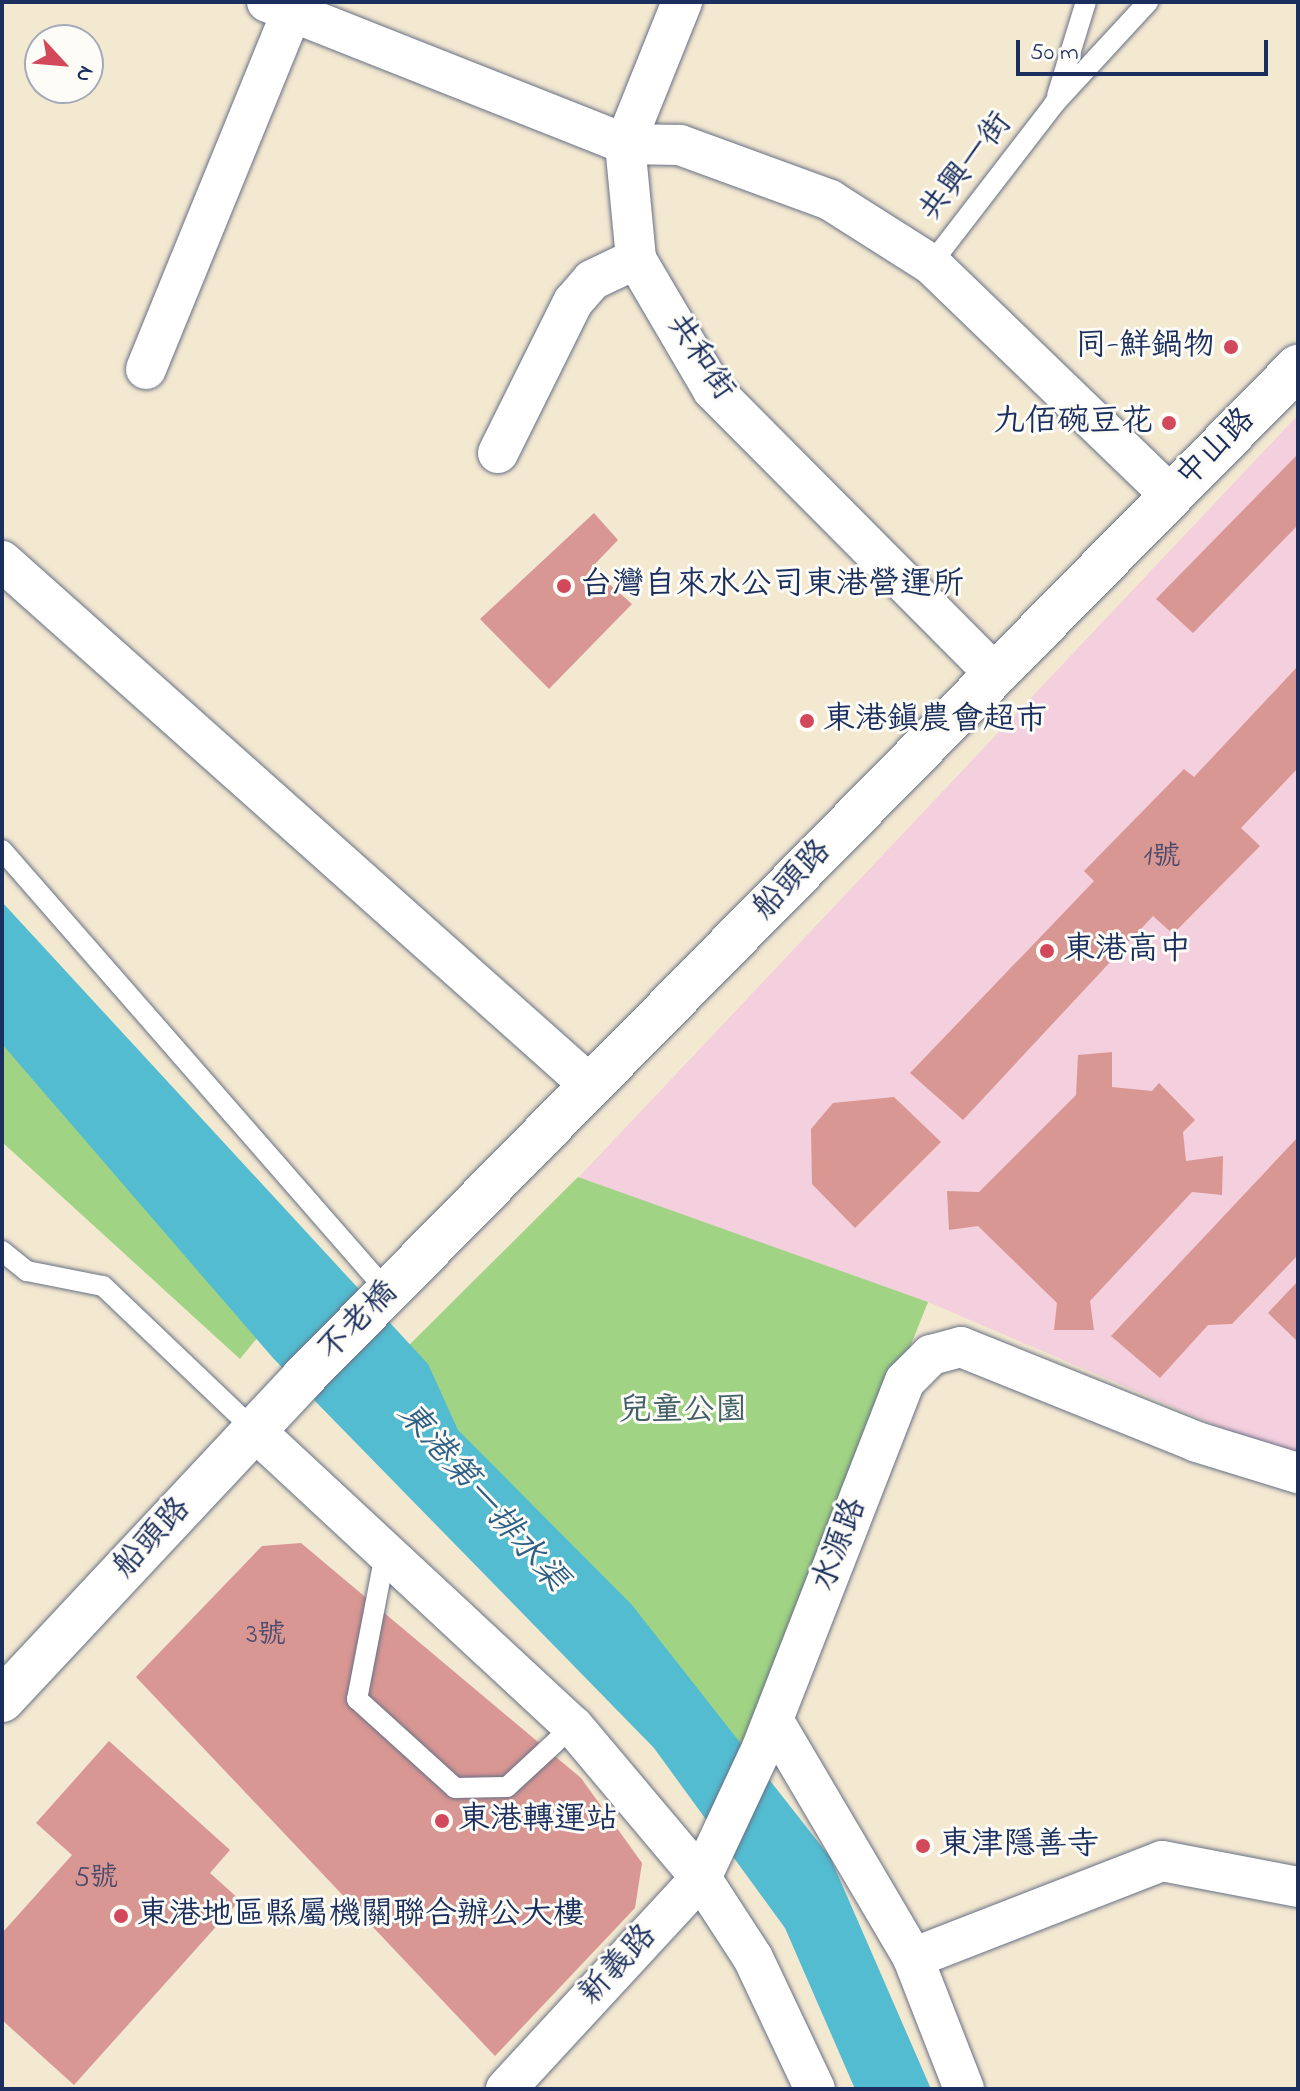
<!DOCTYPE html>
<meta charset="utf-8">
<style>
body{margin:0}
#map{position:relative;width:1300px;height:2091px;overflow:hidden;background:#f3e8d0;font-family:"Indie Flower","LXGW WenKai TC",sans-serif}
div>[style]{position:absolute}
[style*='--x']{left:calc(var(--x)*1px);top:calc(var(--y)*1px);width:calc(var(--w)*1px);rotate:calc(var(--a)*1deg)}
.built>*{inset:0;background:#f4cfdd}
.green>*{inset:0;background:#a0d383}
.water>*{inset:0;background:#53bcd0}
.building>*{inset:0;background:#d99793}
.roads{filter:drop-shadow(0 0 2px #677086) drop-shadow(0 0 2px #677086)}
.lane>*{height:20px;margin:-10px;padding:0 10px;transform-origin:10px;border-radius:10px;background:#fff}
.street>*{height:40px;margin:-20px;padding:0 20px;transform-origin:20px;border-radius:20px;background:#fff}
.secondary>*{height:44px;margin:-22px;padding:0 22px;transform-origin:22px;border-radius:22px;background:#fff}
.dots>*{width:22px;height:22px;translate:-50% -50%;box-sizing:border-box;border:4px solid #fdfcf7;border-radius:50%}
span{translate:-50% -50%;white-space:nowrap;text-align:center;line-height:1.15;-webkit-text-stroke:6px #fdfcf7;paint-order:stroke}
.number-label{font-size:28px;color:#4a496b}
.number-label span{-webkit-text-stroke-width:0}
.street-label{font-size:32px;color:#1b2f5e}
.poi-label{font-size:32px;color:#1b2f5e}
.right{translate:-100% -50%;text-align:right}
.left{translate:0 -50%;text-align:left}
.park-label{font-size:32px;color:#436069}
.water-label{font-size:34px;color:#2f6086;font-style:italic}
.frame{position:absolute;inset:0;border:4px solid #1b2f5e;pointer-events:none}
.north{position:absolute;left:24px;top:24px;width:80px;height:80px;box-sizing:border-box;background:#fdfcf7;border:2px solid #a3aaba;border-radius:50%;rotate:116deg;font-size:22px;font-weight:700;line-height:32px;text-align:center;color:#1b2f5e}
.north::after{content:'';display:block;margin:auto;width:28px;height:36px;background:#d1495b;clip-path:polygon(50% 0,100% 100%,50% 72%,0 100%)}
.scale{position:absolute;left:1016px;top:40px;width:252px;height:36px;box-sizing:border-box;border:4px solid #1b2f5e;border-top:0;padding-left:10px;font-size:24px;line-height:28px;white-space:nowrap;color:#1b2f5e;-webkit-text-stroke:6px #fdfcf7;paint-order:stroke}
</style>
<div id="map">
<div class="built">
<i style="clip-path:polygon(1298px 415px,1298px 1453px,1280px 1453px,928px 1302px,578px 1178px)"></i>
</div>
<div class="green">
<i style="clip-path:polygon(2px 1031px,262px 1332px,240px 1359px,2px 1142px)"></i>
<i style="clip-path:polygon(578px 1177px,928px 1302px,741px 1770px,389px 1365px)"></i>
</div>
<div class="water">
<i style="clip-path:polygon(2px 902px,428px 1364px,458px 1430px,632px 1605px,830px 1857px,931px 2089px,855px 2089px,785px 1928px,654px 1748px,273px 1358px,2px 1044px)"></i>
</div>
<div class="building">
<i style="clip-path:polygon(1298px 454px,1298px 525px,1193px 633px,1156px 599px)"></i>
<i style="clip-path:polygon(594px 513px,618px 540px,591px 568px,632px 604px,549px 689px,480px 619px)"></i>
<i style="clip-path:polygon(1298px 666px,1298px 768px,1241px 828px,1260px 846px,1173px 934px,1153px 916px,963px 1120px,910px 1073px,1094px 881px,1084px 871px,1184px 769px,1194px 777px)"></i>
<i style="clip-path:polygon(1112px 1052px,1112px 1087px,1152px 1091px,1159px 1083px,1195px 1120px,1183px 1132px,1186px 1161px,1223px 1156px,1222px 1195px,1192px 1192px,1090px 1301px,1094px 1330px,1054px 1330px,1057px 1303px,978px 1226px,949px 1230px,947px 1191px,979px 1192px,1076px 1095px,1078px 1055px)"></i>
<i style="clip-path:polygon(894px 1097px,941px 1142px,855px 1228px,812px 1184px,811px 1129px,833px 1103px)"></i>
<i style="clip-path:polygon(1298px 1137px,1298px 1255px,1232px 1324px,1208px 1325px,1160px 1378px,1111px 1336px)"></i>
<i style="clip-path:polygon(1298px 1281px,1298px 1342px,1268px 1313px)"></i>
<i style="clip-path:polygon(301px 1543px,581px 1778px,642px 1863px,635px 1908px,495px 2056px,136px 1677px,262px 1546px)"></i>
<i style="clip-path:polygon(109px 1741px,230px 1850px,210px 1873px,240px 1900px,74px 2085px,2px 2020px,2px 1933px,72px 1855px,36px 1823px)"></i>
</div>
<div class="roads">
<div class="lane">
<i style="--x:1057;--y:96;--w:98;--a:-72.9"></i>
<i style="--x:931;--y:264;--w:202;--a:-52.4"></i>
<i style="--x:1054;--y:104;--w:139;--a:-47.3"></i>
<i style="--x:2;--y:850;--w:587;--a:48.87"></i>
<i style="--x:2;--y:1251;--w:32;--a:39"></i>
<i style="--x:27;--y:1271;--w:77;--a:11.2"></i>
<i style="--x:103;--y:1286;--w:210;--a:43.6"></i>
<i style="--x:385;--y:1554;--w:148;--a:100.9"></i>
<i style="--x:357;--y:1699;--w:132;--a:42.2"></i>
<i style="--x:455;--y:1788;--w:52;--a:-1.1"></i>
<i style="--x:507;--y:1787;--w:90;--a:-42.7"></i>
</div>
<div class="street">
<i style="--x:267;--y:2;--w:385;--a:21.6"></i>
<i style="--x:625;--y:144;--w:55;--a:1"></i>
<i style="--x:680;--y:145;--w:160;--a:20.1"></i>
<i style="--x:830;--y:200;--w:120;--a:32.4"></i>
<i style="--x:931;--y:264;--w:334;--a:44"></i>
<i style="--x:682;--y:2;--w:153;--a:111.9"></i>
<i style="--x:625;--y:144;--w:116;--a:84.5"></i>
<i style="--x:636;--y:259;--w:152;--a:59.6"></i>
<i style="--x:713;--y:390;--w:400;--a:45.2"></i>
<i style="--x:146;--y:369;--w:396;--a:-67.8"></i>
<i style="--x:498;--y:453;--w:169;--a:-63.6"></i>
<i style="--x:573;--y:302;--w:29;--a:-49"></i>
<i style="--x:592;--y:280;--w:49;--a:-25.5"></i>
<i style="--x:2;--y:561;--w:789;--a:41.71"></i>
<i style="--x:255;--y:1431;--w:434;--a:42.9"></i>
<i style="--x:573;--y:1726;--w:199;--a:49.9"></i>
<i style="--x:701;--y:1878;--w:95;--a:57"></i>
<i style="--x:753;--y:1958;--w:145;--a:64.7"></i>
<i style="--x:773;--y:1720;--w:276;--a:59.5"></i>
<i style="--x:913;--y:1958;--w:141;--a:68.7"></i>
<i style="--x:913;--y:1958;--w:267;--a:-21.3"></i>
<i style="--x:1162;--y:1861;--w:138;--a:10.8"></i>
<i style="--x:506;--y:2089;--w:287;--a:-47.3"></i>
<i style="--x:701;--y:1878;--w:141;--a:-64.9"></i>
<i style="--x:761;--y:1750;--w:396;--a:-68.7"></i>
<i style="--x:905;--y:1381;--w:37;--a:-45"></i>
<i style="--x:931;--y:1355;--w:31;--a:-15"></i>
<i style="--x:961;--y:1347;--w:254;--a:21.9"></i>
<i style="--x:1197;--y:1442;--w:106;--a:17.1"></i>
</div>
<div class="secondary">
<i style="--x:2;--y:1700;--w:441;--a:-46.9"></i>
<i style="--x:303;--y:1378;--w:1419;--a:-45.46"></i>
</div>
</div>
<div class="dots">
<i style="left:1231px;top:347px;background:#d1495b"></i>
<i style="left:1169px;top:423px;background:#d1495b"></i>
<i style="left:564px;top:586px;background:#d1495b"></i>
<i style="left:807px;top:721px;background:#d1495b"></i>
<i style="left:1047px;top:951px;background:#d1495b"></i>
<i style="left:442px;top:1821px;background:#d1495b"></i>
<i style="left:923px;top:1846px;background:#d1495b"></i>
<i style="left:121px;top:1916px;background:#d1495b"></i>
</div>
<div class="number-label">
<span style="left:1162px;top:858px">1號</span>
<span style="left:266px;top:1636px">3號</span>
<span style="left:96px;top:1879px">5號</span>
</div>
<div class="street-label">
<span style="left:967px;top:168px;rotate:-52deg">共興一街</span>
<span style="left:699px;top:358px;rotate:56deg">共和街</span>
<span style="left:1217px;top:449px;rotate:-45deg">中山路</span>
<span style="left:793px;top:881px;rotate:-46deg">船頭路</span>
<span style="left:359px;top:1322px;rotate:-45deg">不老橋</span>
<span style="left:153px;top:1539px;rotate:-47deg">船頭路</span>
<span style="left:841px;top:1545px;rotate:-69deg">水源路</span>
<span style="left:619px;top:1966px;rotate:-47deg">新義路</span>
</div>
<div class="poi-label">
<span class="right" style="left:1215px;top:347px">同-鮮鍋物</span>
<span class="right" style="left:1153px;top:423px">九佰碗豆花</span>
<span class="left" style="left:580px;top:586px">台灣自來水公司東港營運所</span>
<span class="left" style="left:823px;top:721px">東港鎮農會超市</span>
<span class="left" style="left:1063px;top:951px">東港高中</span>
<span class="left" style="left:458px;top:1821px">東港轉運站</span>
<span class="left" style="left:939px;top:1846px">東津隱善寺</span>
<span class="left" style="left:137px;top:1916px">東港地區縣屬機關聯合辦公大樓</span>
</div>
<div class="park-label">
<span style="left:683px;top:1412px">兒童公園</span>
</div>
<div class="water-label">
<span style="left:481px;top:1498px;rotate:49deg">東港第一排水渠</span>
</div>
<div class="frame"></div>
<div class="north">N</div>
<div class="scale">50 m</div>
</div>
